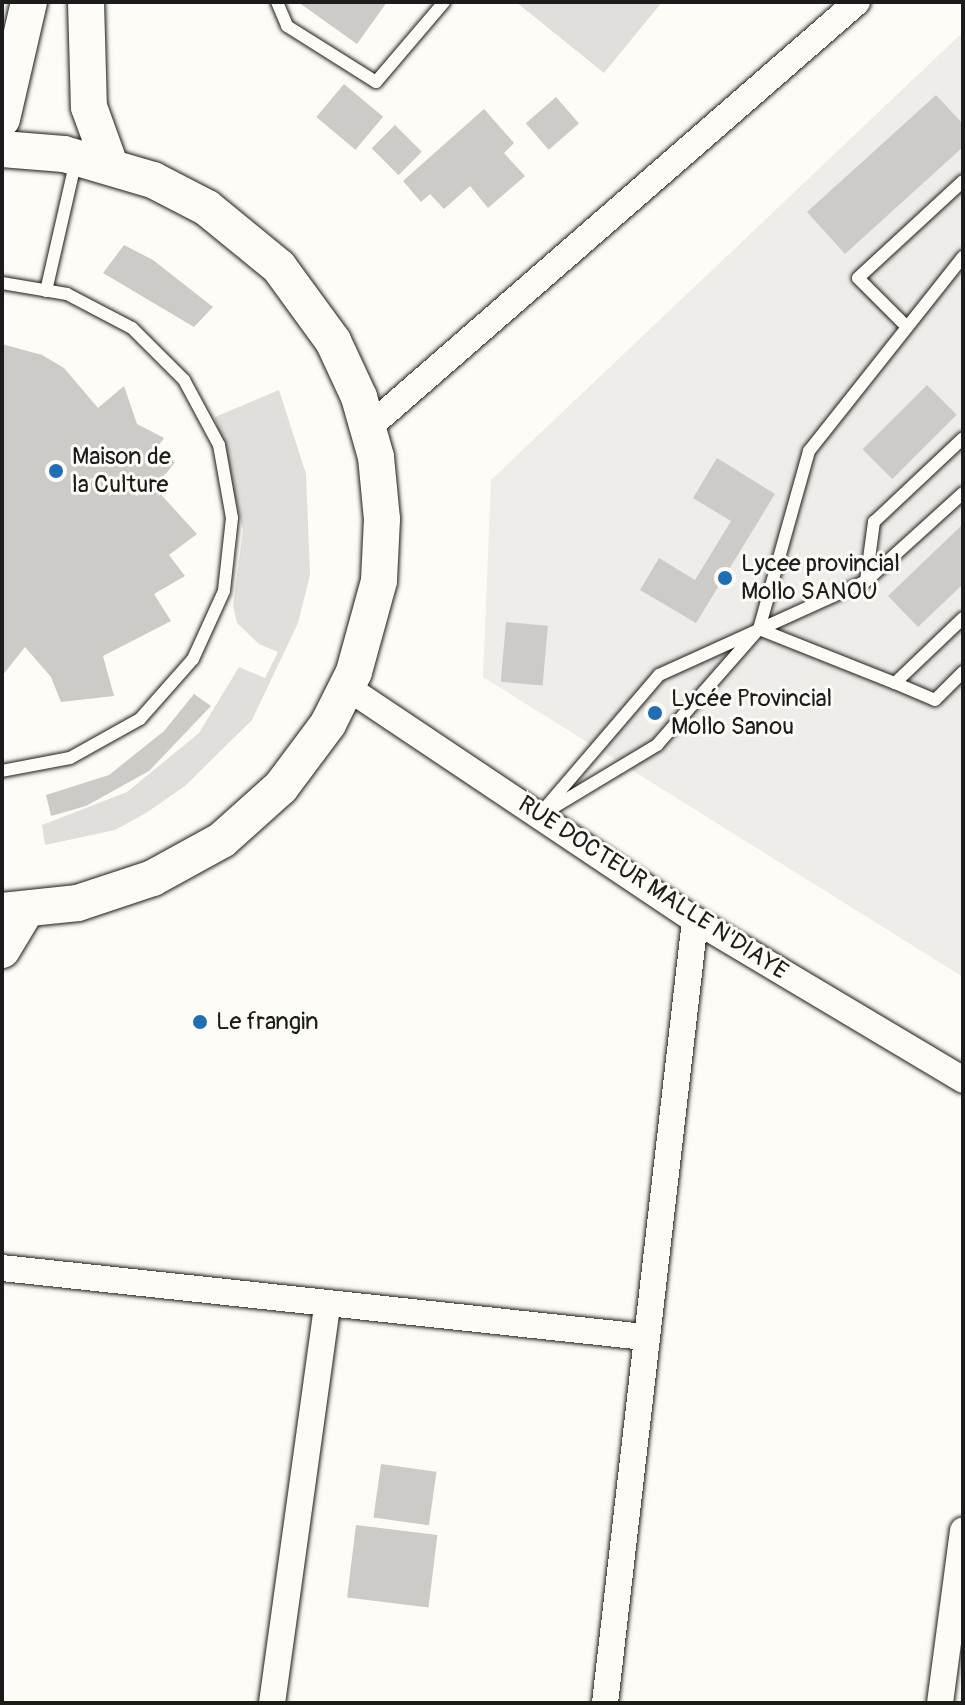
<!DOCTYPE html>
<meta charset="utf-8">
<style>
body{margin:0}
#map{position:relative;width:965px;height:1705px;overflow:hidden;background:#fdfcf7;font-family:Pangolin,sans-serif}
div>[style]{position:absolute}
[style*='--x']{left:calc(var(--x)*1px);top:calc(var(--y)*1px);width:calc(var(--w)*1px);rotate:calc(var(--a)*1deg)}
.built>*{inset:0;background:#eeede9}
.green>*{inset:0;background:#e0dfdb}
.building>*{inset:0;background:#cccbc8;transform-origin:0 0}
.roads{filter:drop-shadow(0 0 2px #1c1c1c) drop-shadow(0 0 2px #1c1c1c)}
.lane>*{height:12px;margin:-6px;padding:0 6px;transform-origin:6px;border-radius:6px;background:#fdfcf7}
.street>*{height:26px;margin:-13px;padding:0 13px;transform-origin:13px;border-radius:13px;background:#fdfcf7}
.secondary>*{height:36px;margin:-18px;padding:0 18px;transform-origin:18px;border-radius:18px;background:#fdfcf7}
.dots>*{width:22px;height:22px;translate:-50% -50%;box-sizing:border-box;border:4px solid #fdfcf7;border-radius:50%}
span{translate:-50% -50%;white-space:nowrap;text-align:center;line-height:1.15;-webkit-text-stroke:6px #fdfcf7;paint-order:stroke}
.poi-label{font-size:24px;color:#1c1c1c}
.left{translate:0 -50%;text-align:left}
.street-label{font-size:24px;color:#1c1c1c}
.frame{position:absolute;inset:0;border:4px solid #1c1c1c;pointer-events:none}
</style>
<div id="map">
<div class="built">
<i style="clip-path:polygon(963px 32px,963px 977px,483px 677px,491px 480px)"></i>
</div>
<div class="green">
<i style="clip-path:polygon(516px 2px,662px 2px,604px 73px)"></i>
<i style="clip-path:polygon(279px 390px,306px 474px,310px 575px,298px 623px,252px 720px,185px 786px,146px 813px,115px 830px,45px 845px,42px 825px,127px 792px,199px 733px,239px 667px,265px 678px,278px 652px,259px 644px,237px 623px,233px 606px,243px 530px,215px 417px)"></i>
</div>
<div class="building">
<i style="clip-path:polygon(298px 2px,387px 2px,357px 44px)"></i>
<i style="left:344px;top:84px;width:51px;height:43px;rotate:40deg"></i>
<i style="clip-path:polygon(936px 95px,963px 124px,963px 147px,845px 254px,807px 212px)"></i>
<i style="left:556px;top:97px;width:35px;height:40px;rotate:49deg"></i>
<i style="clip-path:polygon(484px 109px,514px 143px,504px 153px,525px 176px,488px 208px,470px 186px,444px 209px,430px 194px,421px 202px,403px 181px)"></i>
<i style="left:395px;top:125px;width:38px;height:33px;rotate:45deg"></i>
<i style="clip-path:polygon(124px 245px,153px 260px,213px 307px,194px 327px,103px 273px)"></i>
<i style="clip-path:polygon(2px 344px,42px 355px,64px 368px,98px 408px,124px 386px,137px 424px,164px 438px,156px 449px,175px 462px,155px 488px,197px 534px,169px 555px,185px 576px,154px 594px,171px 621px,103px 656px,114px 696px,61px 702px,51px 677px,25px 647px,2px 676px)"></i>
<i style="left:927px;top:385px;width:42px;height:91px;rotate:45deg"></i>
<i style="clip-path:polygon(717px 458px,775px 494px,696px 623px,640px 590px,659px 558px,695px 580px,731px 521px,693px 498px)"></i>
<i style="clip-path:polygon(963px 524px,963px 584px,918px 627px,888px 596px)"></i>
<i style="left:506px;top:622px;width:42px;height:60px;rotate:5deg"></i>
<i style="clip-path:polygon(194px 694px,211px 706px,149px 771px,86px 806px,51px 816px,46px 795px,109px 775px,164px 731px)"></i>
<i style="left:381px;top:1464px;width:56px;height:54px;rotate:8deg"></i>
<i style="left:356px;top:1525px;width:82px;height:73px;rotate:7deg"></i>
</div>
<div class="roads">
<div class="lane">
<i style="--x:277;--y:2;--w:26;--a:67"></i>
<i style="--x:287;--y:26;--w:105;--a:32.2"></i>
<i style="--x:376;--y:82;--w:105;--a:-49.6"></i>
<i style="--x:2;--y:283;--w:66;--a:9.6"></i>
<i style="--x:67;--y:294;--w:73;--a:27.6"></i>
<i style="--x:132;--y:328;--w:74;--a:45"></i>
<i style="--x:184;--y:380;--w:74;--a:61.7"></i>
<i style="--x:219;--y:445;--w:74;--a:79.9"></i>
<i style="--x:232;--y:518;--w:73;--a:96.3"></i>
<i style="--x:224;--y:591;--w:75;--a:114.5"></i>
<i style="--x:193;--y:659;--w:80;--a:131.5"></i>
<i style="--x:140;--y:719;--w:80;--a:150.9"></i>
<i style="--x:70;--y:758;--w:69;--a:169.2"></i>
<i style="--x:46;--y:291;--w:134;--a:-77.1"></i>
<i style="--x:907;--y:327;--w:69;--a:-135"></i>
<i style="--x:858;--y:278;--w:143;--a:-42.7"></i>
<i style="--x:866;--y:581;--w:60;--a:-82.3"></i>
<i style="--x:874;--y:522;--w:122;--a:-43.3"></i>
<i style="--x:759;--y:629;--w:146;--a:21.7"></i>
<i style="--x:895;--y:683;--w:94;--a:-43.7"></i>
<i style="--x:895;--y:683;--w:43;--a:23"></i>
<i style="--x:935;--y:700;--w:40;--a:-45"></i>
<i style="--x:546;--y:807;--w:174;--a:-49.4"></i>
<i style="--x:659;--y:675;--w:227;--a:-24.4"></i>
<i style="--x:866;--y:581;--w:131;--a:-42.2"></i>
<i style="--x:539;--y:816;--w:138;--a:-31"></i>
<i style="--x:657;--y:745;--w:154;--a:-48.7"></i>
<i style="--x:759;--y:629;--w:185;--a:-74.3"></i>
<i style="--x:809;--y:451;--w:248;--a:-51.6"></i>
</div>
<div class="street">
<i style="--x:369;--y:427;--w:647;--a:-41.05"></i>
<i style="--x:348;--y:688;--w:417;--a:33.8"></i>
<i style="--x:695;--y:920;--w:312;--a:30.8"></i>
<i style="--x:2;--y:1268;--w:646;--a:6.13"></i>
<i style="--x:272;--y:1703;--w:401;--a:-82.1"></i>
<i style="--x:605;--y:1703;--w:788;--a:-83.44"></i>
<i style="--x:940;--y:1703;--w:174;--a:-82.4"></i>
</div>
<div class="secondary">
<i style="--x:86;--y:2;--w:105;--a:88.4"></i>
<i style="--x:89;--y:107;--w:62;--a:70.1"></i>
<i style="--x:2;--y:119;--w:120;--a:-77"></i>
<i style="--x:2;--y:149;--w:62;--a:4.6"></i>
<i style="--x:64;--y:154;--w:93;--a:16.3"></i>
<i style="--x:153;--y:180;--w:61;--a:27.4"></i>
<i style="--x:207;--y:208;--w:93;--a:39.3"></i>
<i style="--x:279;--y:267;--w:92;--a:53.9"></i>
<i style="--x:333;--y:341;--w:62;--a:65.1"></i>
<i style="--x:359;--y:397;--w:62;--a:74.2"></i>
<i style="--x:376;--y:457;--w:62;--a:84.5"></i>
<i style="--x:382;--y:519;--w:62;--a:92.8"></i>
<i style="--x:379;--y:581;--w:94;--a:105.4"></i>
<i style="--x:354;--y:672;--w:58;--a:116.6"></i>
<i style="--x:328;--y:724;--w:79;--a:126.7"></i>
<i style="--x:281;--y:787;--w:79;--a:138.1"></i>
<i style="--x:222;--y:840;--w:79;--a:151.2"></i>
<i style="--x:153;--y:878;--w:79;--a:161.6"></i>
<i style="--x:78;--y:903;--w:76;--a:174"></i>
<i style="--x:2;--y:950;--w:47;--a:-59"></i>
</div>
</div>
<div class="dots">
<i style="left:56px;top:471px;background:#1f6fb2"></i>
<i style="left:725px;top:578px;background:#1f6fb2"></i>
<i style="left:655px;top:713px;background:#1f6fb2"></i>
<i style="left:200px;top:1022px;background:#1f6fb2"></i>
</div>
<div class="poi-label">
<span class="left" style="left:72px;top:471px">Maison de<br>la Culture</span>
<span class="left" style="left:741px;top:578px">Lycee provincial<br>Mollo SANOU</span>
<span class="left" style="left:671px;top:713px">Lycée Provincial<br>Mollo Sanou</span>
<span class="left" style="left:216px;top:1022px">Le frangin</span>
</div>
<div class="street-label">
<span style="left:653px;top:888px;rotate:33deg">RUE DOCTEUR MALLE N'DIAYE</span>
</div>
<div class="frame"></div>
</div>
